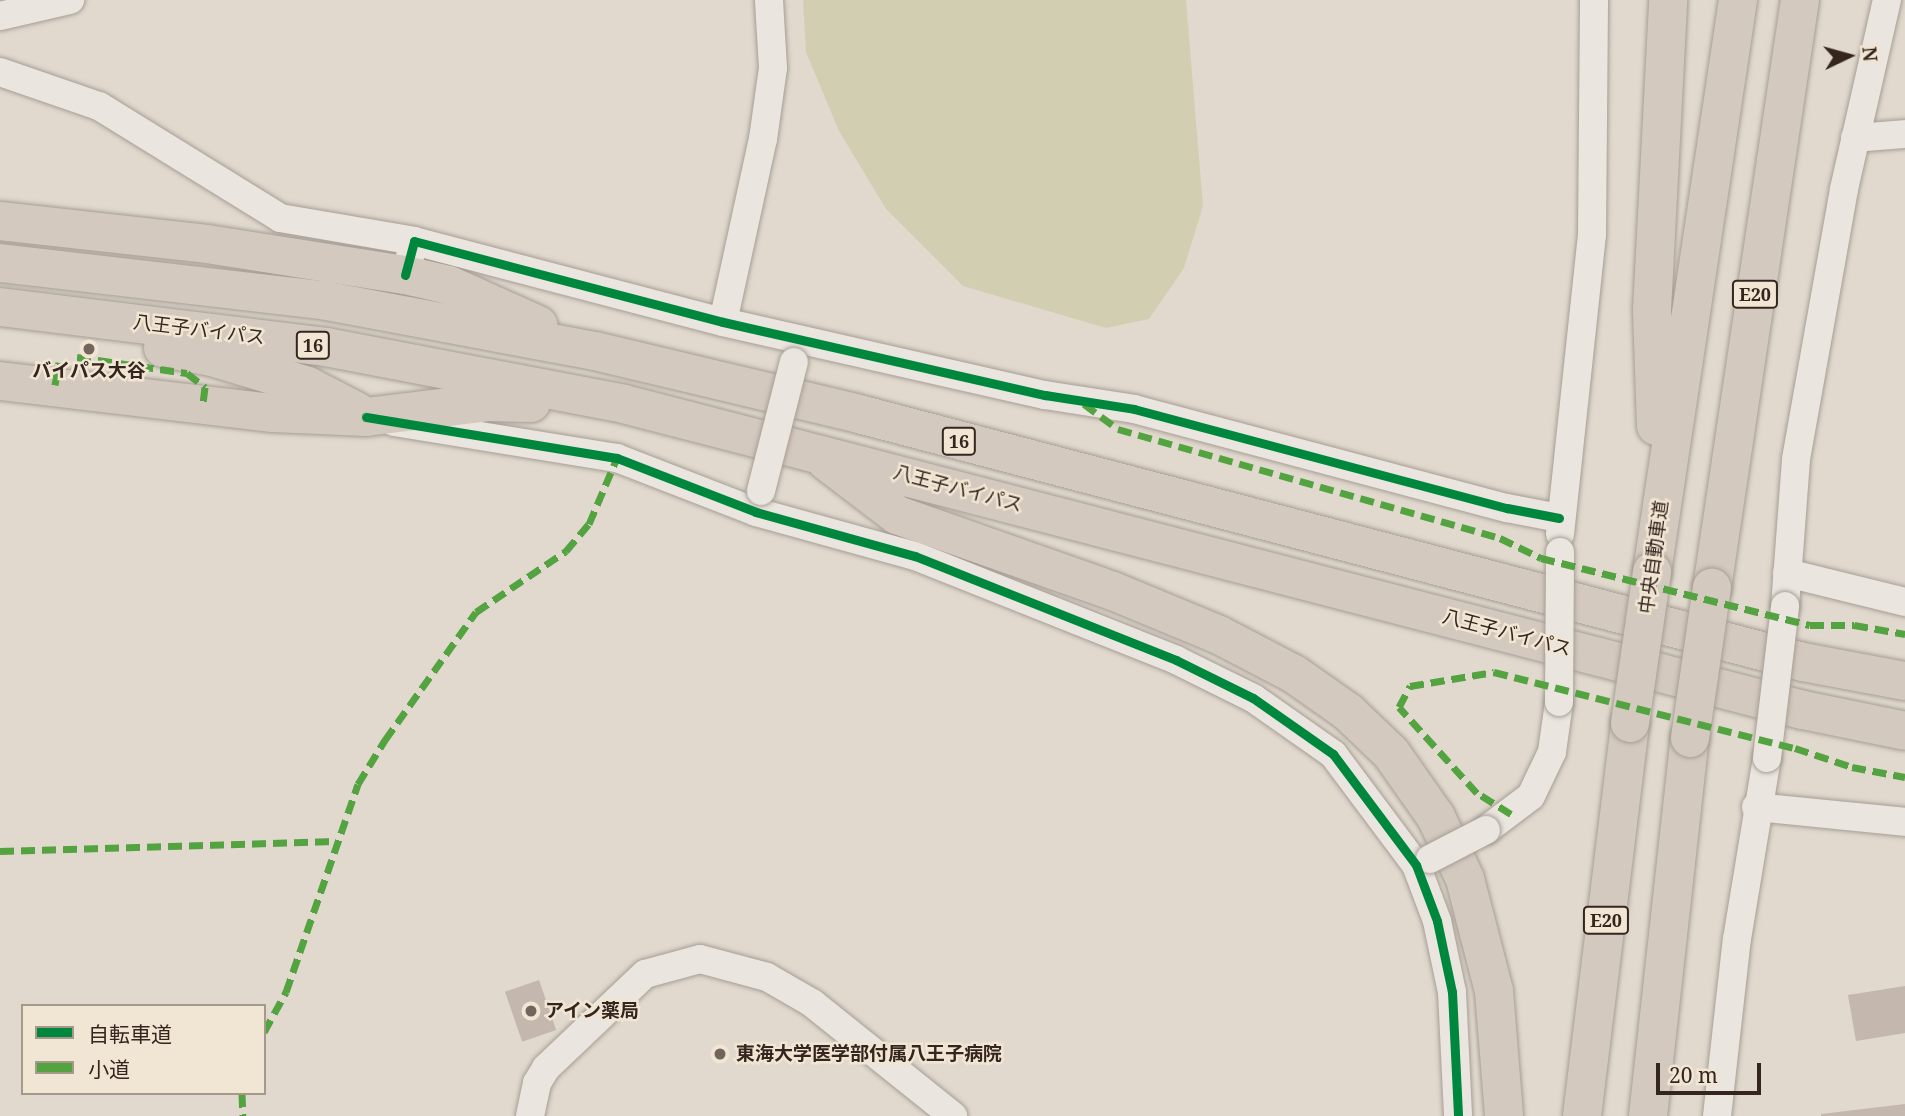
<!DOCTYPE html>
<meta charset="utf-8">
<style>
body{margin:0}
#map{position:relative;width:1905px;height:1116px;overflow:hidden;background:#e1d9cd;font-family:"Noto Serif","Noto Sans JP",serif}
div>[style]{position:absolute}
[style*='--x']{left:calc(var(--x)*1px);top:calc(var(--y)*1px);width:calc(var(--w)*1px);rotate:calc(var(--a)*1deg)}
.green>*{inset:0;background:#d2ceb1}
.building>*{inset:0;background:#c4b7ae;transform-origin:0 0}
.roads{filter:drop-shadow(0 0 2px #a69e96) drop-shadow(0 0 2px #a69e96)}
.street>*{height:28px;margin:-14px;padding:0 14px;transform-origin:14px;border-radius:14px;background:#eae5de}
.highway>*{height:38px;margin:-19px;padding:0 19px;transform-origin:19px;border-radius:19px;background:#d4c9be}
.bridges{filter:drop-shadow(0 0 2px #a69e96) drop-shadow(0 0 2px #a69e96)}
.street-bridge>*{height:28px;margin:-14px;padding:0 14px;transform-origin:14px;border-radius:14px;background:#eae5de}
.highway-bridge>*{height:38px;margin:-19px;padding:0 19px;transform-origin:19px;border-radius:19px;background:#d4c9be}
.quiet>*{height:7px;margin-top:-3.5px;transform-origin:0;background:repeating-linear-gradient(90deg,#53a341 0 14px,transparent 0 21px)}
.cycleway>*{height:9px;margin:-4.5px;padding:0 4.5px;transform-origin:4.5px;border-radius:4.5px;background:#00873e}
.dots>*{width:19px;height:19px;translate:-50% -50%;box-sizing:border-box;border:4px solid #f1e5d3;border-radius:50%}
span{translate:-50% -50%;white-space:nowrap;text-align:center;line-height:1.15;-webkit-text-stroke:5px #f1e5d3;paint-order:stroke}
.shield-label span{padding:2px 5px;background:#f1e5d3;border:2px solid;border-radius:5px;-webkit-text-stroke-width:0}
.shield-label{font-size:18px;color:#34261f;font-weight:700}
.street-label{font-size:19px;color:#34261f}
.poi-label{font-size:19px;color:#34261f;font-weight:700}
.left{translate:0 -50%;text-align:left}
.legend{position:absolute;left:21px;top:1004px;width:245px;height:91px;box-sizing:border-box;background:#f1e5d3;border:2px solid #a5998b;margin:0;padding:9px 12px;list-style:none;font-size:21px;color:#34261f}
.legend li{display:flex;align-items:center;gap:14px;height:35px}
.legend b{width:35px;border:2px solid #a5998b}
.north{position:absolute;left:1814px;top:21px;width:70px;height:70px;-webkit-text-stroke:5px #f1e5d3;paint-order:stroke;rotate:85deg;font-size:19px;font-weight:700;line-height:28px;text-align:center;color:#34261f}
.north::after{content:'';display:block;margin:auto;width:24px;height:32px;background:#34261f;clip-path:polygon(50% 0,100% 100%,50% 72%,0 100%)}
.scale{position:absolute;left:1656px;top:1063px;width:105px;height:32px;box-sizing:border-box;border:4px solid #34261f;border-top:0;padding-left:9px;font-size:21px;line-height:24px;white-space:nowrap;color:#34261f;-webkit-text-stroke:5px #f1e5d3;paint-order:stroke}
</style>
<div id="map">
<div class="green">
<i style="clip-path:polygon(803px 0,1186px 0,1203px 206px,1184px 268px,1149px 319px,1106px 328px,963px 286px,886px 209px,839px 131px,806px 52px)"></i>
</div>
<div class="building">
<i style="left:539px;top:980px;width:53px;height:36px;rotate:71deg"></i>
<i style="clip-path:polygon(1905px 986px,1905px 1033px,1856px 1041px,1848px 995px)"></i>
<i style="clip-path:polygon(1905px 1104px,1905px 1116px,1821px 1116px,1821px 1114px)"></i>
</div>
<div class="roads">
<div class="street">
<i style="--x:0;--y:16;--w:72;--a:-12.9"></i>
<i style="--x:0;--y:72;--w:105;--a:19"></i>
<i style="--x:99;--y:106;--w:213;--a:31.7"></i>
<i style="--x:280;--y:218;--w:136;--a:9.7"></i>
<i style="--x:1855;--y:138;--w:50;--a:-4.6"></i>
<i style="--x:405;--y:275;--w:35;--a:-75"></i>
<i style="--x:414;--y:241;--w:319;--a:14.7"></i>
<i style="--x:723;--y:322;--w:330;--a:12.8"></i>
<i style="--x:1045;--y:395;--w:90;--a:8.9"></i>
<i style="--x:1134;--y:409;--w:386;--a:14.9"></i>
<i style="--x:1507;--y:508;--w:53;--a:10.9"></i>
<i style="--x:723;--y:322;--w:187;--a:-77.7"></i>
<i style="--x:763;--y:139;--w:72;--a:-82"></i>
<i style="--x:773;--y:68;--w:68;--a:-93.4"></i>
<i style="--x:394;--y:422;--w:226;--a:9.2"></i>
<i style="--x:617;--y:458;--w:149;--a:21.2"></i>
<i style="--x:756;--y:512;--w:165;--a:15.5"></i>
<i style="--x:915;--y:556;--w:281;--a:21.7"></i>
<i style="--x:1176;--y:660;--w:86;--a:26.3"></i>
<i style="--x:1253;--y:698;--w:98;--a:35"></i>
<i style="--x:1333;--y:754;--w:139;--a:53.2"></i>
<i style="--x:1416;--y:865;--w:60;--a:69.4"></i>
<i style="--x:1437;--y:921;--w:73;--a:78.1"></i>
<i style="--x:1452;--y:992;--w:124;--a:87.2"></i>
<i style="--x:1560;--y:534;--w:302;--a:-83.9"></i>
<i style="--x:1592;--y:234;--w:234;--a:-89.5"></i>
<i style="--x:1787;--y:573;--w:122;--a:13.8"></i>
<i style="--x:1785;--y:606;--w:147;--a:-85.7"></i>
<i style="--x:1796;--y:459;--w:274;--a:-79.9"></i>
<i style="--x:1844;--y:189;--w:194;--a:-77.2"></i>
<i style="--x:1756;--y:807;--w:150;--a:5.7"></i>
<i style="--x:1486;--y:830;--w:56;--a:-37.1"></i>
<i style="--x:1531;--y:796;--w:49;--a:-64.5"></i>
<i style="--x:1552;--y:752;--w:50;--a:-82"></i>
<i style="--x:530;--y:1116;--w:34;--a:-78"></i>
<i style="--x:537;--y:1083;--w:17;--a:-59"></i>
<i style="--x:546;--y:1068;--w:137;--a:-43.5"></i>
<i style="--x:645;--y:974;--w:57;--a:-15.3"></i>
<i style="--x:700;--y:959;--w:69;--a:15"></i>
<i style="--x:767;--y:977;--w:52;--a:30"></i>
<i style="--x:812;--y:1003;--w:181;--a:38.7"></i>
<i style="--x:1717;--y:1116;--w:178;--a:-83.6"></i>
<i style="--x:1737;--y:939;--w:183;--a:-80.6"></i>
</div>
<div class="highway">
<i style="--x:0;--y:221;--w:208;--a:6.3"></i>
<i style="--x:207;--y:244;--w:200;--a:8.9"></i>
<i style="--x:405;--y:275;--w:45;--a:12.8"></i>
<i style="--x:449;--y:285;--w:98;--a:24.2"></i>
<i style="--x:0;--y:263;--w:324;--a:6.6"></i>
<i style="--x:322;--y:300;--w:278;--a:10.6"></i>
<i style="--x:595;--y:351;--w:271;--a:13.4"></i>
<i style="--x:859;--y:414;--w:976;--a:14.72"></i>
<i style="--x:1803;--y:662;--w:104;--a:10.6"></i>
<i style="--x:0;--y:307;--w:328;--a:7"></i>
<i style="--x:326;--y:347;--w:303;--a:10.8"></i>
<i style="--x:624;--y:404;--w:1218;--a:14.55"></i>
<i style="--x:1803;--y:710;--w:104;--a:11.6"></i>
<i style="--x:163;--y:348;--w:50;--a:10.4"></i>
<i style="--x:212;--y:357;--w:100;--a:16.8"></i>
<i style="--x:308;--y:386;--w:56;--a:27.5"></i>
<i style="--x:0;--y:381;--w:275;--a:6.7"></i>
<i style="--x:273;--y:413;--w:93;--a:2.5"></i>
<i style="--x:366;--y:417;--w:123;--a:-7"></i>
<i style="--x:488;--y:402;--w:43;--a:1.3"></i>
<i style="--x:1656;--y:426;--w:116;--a:-92"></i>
<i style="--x:1652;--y:310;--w:310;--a:-87"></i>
<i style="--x:826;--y:461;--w:89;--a:37.3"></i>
<i style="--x:897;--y:515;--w:229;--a:19.4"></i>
<i style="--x:1113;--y:591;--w:115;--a:22.5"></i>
<i style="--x:1219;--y:635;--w:85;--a:27.5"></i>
<i style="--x:1294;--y:674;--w:66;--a:35.1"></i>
<i style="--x:1348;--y:712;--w:59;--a:43.6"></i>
<i style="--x:1391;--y:753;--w:78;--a:54.9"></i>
<i style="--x:1436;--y:817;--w:68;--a:64.9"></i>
<i style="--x:1465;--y:879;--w:116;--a:75.5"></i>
<i style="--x:1494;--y:991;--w:125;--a:85.4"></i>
<i style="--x:1652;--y:572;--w:578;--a:-81.45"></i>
<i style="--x:1712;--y:588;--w:595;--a:-81.49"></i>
<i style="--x:1582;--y:1116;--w:396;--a:-83"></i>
<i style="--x:1648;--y:1116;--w:380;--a:-83.7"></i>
</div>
</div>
<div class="bridges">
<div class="street-bridge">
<i style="--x:761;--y:491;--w:133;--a:-75.7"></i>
<i style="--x:1559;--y:702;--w:150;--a:-89.6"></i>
<i style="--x:1767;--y:758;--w:153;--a:-83.2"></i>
<i style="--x:1430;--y:859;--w:63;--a:-27.4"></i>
</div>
<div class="highway-bridge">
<i style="--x:1630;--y:723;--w:153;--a:-81.7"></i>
<i style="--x:1690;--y:738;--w:152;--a:-81.7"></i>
</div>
</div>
<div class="quiet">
<i style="--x:77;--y:357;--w:111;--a:8.3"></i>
<i style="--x:187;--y:373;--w:23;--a:38"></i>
<i style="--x:205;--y:387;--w:16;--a:97"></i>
<i style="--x:55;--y:385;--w:23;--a:-80"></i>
<i style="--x:1084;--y:404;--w:42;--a:36.3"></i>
<i style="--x:1118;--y:429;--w:397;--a:15.9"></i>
<i style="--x:1500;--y:538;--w:46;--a:26"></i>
<i style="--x:1541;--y:558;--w:277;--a:14"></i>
<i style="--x:1810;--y:625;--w:44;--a:0"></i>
<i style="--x:1854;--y:625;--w:52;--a:10"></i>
<i style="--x:1511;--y:814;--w:40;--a:-148"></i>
<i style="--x:1477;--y:793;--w:116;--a:-132.2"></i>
<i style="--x:1399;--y:707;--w:24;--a:-62"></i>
<i style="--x:1410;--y:686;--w:85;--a:-9.5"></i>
<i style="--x:1494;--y:672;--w:310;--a:14.2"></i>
<i style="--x:1795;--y:748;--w:60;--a:18.4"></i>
<i style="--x:1852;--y:767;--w:54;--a:10.7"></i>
<i style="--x:0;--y:851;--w:335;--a:-1.7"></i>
<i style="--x:264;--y:1032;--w:46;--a:-61.2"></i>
<i style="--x:286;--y:992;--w:220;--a:-70.9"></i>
<i style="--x:358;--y:784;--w:52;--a:-58.5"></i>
<i style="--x:385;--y:740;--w:157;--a:-54.6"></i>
<i style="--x:476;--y:612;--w:109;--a:-34.1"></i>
<i style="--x:566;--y:551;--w:35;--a:-50"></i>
<i style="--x:589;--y:524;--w:72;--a:-67"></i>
<i style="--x:242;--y:1093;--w:23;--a:88"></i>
</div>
<div class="cycleway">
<i style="--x:405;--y:275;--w:35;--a:-75"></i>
<i style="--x:414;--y:241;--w:319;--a:14.7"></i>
<i style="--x:723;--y:322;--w:330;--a:12.8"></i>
<i style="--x:1045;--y:395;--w:90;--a:8.9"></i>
<i style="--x:1134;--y:409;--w:386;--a:14.9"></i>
<i style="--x:1507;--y:508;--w:53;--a:10.9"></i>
<i style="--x:366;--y:417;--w:254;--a:9.3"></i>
<i style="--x:617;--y:458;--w:149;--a:21.2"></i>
<i style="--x:756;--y:512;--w:165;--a:15.5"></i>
<i style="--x:915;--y:556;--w:281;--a:21.7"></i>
<i style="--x:1176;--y:660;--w:86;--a:26.3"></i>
<i style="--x:1253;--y:698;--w:98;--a:35"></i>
<i style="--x:1333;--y:754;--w:139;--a:53.2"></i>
<i style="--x:1416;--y:865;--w:60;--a:69.4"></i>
<i style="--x:1437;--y:921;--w:73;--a:78.1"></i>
<i style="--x:1452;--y:992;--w:124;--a:87.2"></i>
</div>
<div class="dots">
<i style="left:89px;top:349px;background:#71655c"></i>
<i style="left:531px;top:1011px;background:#71655c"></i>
<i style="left:720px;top:1054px;background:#71655c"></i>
</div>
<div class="shield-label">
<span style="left:1755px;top:294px">E20</span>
<span style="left:313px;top:345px">16</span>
<span style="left:959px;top:441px">16</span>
<span style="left:1606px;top:920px">E20</span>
</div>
<div class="street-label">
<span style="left:199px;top:330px;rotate:7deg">八王子バイパス</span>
<span style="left:958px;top:489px;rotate:15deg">八王子バイパス</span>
<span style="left:1654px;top:557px;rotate:-82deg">中央自動車道</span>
<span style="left:1507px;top:633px;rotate:15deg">八王子バイパス</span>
</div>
<div class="poi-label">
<span style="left:89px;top:371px">バイパス大谷</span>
<span class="left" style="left:545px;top:1011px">アイン薬局</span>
<span class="left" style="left:736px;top:1054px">東海大学医学部付属八王子病院</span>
</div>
<ul class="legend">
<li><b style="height:9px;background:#00873e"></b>自転車道</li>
<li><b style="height:9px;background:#53a341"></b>小道</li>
</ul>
<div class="north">N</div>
<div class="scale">20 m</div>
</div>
